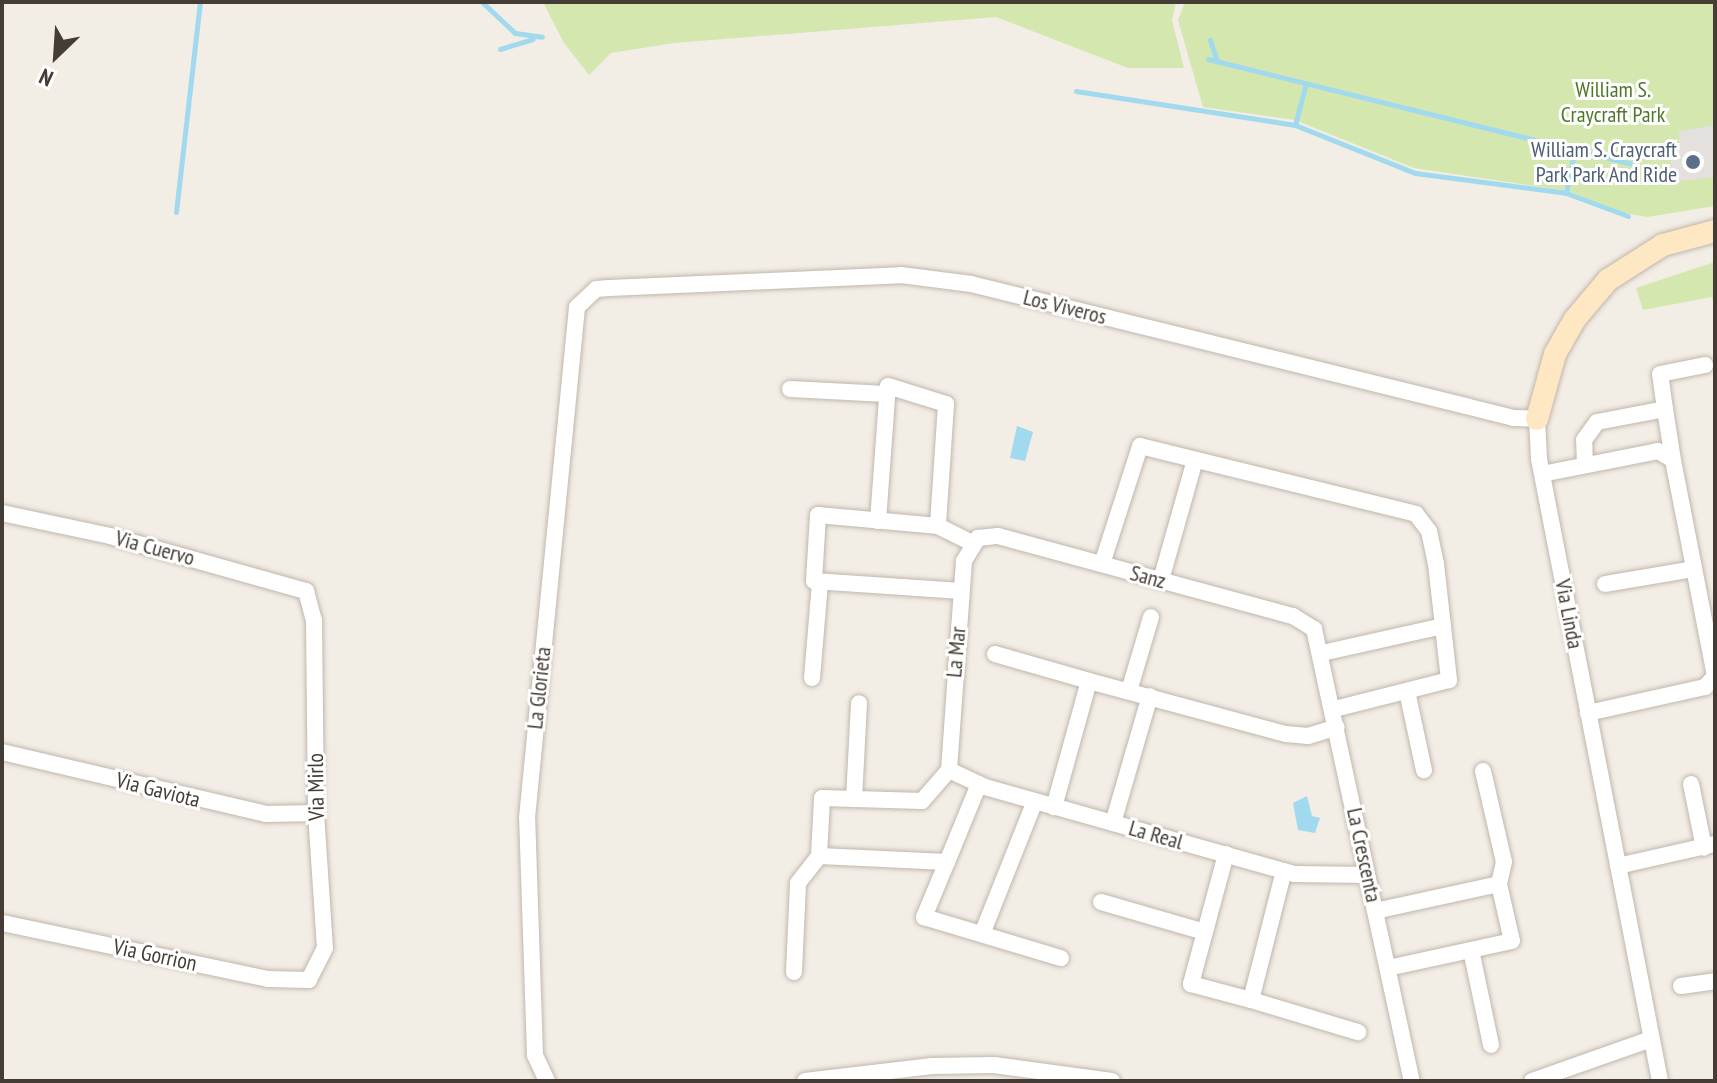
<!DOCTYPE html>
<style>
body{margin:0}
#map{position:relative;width:1717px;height:1083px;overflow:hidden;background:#f2ede5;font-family:"PT Sans Narrow",sans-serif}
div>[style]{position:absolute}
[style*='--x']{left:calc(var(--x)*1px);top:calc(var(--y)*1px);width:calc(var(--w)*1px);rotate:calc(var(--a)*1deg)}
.green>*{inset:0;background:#d4e7ae}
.parking>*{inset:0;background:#e3e0dd}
.water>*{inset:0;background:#a1d9ef}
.stream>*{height:5px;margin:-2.5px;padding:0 2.5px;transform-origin:2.5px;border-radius:2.5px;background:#a1d9ef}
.roads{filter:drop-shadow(0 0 2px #c1b6ab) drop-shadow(0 0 2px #c1b6ab)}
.street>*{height:16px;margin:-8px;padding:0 8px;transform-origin:8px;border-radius:8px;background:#fff}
.secondary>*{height:22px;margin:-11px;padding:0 11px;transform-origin:11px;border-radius:11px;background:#fee8c4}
.dots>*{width:22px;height:22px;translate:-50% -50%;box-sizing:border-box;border:4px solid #fff;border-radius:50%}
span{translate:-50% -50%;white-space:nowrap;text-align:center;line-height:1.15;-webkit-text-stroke:6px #fff;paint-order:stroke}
.park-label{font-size:22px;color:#507629}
.service-label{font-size:22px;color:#4e5e75}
.right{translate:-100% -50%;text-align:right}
.street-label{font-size:22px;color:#453c35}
.frame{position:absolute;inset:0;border:4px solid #453c35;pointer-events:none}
.north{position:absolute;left:16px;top:16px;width:80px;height:80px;-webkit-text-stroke:6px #fff;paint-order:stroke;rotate:205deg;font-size:22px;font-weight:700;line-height:32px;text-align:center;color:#453c35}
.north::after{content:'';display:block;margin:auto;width:28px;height:36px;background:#453c35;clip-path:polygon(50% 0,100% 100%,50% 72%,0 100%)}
</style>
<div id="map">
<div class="green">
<i style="clip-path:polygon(543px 2px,1176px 2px,1172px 20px,1184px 68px,1128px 68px,996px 17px,674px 43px,611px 53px,589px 75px,564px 43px)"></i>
<i style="clip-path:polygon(1185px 2px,1715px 2px,1715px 206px,1647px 217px,1613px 211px,1568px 191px,1414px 168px,1295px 120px,1203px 107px,1178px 20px)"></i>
<i style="clip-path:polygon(1715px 262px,1715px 311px,1712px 297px,1643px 310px,1636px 288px)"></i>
</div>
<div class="parking">
<i style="clip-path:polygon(1715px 125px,1715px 177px,1672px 182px,1670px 146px,1679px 145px,1679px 131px)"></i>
</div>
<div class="water">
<i style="clip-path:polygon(1017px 426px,1033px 432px,1025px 461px,1010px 458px)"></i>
<i style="clip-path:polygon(1307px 796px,1312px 816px,1320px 818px,1315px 833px,1298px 830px,1293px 803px)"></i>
</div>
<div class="stream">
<i style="--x:482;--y:2;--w:45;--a:43.2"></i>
<i style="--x:515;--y:33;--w:27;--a:8"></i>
<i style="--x:1210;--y:40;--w:22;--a:72"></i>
<i style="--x:500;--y:49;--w:34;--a:-17"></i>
<i style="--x:1208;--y:59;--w:441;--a:13.9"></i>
<i style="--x:1076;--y:91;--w:222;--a:8.8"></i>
<i style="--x:1295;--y:125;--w:43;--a:-75.3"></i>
<i style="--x:1295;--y:125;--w:129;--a:21.8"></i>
<i style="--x:1415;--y:173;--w:152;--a:7.5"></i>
<i style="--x:1566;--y:193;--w:41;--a:-78.7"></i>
<i style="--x:1566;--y:193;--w:66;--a:20.4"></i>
<i style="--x:176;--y:212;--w:211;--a:-83.5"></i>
</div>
<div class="roads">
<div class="street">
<i style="--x:790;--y:389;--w:97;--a:3"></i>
<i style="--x:1665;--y:409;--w:35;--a:-98"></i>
<i style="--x:1660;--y:374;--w:46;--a:-11.3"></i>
<i style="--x:1585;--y:465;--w:25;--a:-92"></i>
<i style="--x:1584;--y:440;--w:22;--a:-54"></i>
<i style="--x:1597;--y:422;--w:69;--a:-10.8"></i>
<i style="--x:1665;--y:409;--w:52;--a:81.1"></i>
<i style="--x:1542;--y:474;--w:118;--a:-11.2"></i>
<i style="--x:1658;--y:451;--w:17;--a:31"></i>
<i style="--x:1673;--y:460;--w:220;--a:79"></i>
<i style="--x:1715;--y:676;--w:15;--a:132"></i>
<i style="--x:1705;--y:687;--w:120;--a:167.5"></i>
<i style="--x:2;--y:513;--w:110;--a:12"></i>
<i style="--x:110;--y:536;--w:204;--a:15.7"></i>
<i style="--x:306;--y:591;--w:30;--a:75"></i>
<i style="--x:314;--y:620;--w:193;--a:89.4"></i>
<i style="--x:316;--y:813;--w:135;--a:86.2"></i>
<i style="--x:325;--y:948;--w:36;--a:117"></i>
<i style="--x:309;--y:980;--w:41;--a:-178.6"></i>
<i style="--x:268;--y:979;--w:272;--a:-168.1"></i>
<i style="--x:878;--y:521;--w:135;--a:-85.8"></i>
<i style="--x:888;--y:386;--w:61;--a:17.2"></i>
<i style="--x:946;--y:404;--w:122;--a:93.8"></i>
<i style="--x:1102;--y:564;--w:124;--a:-72.1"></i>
<i style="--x:1140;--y:446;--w:284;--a:13.8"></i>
<i style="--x:1416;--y:514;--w:21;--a:53"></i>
<i style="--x:1429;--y:531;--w:34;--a:78"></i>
<i style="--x:1436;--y:564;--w:117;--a:83.6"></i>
<i style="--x:1449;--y:680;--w:119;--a:165.8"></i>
<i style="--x:1161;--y:580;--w:125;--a:-74.2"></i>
<i style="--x:1605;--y:584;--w:90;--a:-9.6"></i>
<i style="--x:961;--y:591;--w:147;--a:-176.1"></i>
<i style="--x:814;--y:581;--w:66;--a:-86.5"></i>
<i style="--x:818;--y:515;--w:121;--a:5.2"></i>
<i style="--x:938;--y:526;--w:40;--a:26.6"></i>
<i style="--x:1322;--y:653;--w:124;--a:-12.6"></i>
<i style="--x:995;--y:654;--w:98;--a:16"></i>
<i style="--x:1089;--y:681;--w:131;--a:105.5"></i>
<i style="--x:812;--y:678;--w:96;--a:-85.2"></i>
<i style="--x:1089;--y:681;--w:204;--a:15.1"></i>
<i style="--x:1286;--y:734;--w:22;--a:5"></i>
<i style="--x:1308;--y:736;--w:30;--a:-17"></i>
<i style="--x:1129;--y:691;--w:77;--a:-73.4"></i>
<i style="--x:1407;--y:691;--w:81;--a:77.9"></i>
<i style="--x:2;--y:752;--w:271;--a:13.2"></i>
<i style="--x:266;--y:814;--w:50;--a:-1.1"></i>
<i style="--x:949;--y:770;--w:210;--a:-85.9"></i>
<i style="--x:964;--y:561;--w:27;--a:-59"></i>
<i style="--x:978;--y:538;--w:20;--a:-6"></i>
<i style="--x:998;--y:536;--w:306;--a:15.2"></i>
<i style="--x:1293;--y:616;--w:25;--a:32"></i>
<i style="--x:1314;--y:629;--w:463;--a:77.8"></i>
<i style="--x:949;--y:770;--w:40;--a:25"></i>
<i style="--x:985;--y:787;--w:321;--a:15.7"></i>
<i style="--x:1294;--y:874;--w:73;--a:0.8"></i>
<i style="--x:1483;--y:771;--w:93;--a:77"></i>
<i style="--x:1504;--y:862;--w:23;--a:103"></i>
<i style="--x:1691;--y:784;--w:65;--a:78.5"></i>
<i style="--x:854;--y:799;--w:96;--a:-87"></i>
<i style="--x:1113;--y:823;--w:132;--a:-73.8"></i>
<i style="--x:1226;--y:854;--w:135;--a:105.1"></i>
<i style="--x:1191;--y:984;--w:62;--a:14.9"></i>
<i style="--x:1251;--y:1000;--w:133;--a:-75.7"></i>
<i style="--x:819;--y:856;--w:128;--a:2.7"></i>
<i style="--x:947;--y:862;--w:84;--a:-67.7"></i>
<i style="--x:947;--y:862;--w:60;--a:112.7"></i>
<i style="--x:924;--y:917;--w:143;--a:16.7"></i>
<i style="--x:1618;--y:866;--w:99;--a:-12.8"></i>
<i style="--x:1101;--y:902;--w:108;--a:16.1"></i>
<i style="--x:1375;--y:911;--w:127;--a:-12.3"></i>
<i style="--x:1499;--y:884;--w:58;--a:77.2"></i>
<i style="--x:1512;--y:941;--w:127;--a:167.7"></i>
<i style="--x:982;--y:934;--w:143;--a:-68.3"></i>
<i style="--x:1471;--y:950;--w:97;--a:78.1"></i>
<i style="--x:794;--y:972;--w:89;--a:-87.4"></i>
<i style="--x:798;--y:883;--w:34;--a:-52"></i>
<i style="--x:819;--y:856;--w:58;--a:-87"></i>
<i style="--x:822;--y:798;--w:100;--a:1.7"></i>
<i style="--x:922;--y:801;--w:41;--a:-48.9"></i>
<i style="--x:1681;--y:986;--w:34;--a:-8"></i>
<i style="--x:1251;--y:1000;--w:112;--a:16.7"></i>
<i style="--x:547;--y:1081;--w:29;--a:-115"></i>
<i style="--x:535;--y:1055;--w:237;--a:-91.9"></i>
<i style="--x:527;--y:818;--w:513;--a:-84.41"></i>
<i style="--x:577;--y:307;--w:26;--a:-43"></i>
<i style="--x:596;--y:289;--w:13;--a:-4"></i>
<i style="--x:609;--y:288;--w:292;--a:-2.5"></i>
<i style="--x:901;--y:275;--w:71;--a:7.3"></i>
<i style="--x:971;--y:284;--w:559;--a:13.86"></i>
<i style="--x:1514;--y:418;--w:23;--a:2"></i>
<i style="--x:1537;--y:419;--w:40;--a:87.1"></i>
<i style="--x:1539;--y:459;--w:634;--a:78.99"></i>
<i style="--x:805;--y:1081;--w:128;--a:-6.7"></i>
<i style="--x:932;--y:1066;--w:62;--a:-0.9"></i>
<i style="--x:994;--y:1065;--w:119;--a:7.7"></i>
<i style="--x:1532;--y:1081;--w:126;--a:-19.4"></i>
</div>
<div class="secondary">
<i style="--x:1537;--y:419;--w:67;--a:-74.5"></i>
<i style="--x:1555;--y:354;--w:40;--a:-60.3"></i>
<i style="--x:1575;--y:319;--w:51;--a:-49.8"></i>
<i style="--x:1608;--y:280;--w:65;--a:-32.5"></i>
<i style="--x:1663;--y:245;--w:54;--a:-15.1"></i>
</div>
</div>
<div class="dots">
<i style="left:1693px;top:162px;background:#5c6f8a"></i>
</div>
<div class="park-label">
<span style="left:1613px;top:102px">William S.<br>Craycraft Park</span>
</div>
<div class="service-label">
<span class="right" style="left:1677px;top:162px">William S. Craycraft<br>Park Park And Ride</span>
</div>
<div class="street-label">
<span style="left:1065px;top:307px;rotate:14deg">Los Viveros</span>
<span style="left:155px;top:548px;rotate:15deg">Via Cuervo</span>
<span style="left:1148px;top:577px;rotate:15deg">Sanz</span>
<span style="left:1569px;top:614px;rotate:79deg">Via Linda</span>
<span style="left:956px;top:652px;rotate:-85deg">La Mar</span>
<span style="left:539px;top:688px;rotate:-84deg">La Glorieta</span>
<span style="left:316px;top:787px;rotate:-91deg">Via Mirlo</span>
<span style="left:158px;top:790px;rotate:14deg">Via Gaviota</span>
<span style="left:1156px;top:835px;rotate:16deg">La Real</span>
<span style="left:1364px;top:855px;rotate:78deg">La Crescenta</span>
<span style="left:155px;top:955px;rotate:12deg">Via Gorrion</span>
</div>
<div class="frame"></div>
<div class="north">N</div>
</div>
